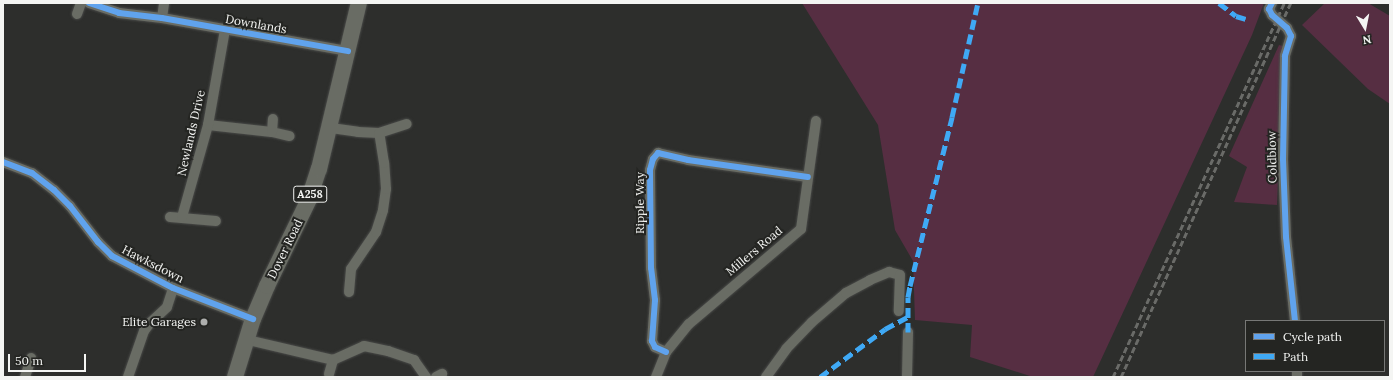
<!DOCTYPE html>
<style>
body{margin:0}
#map{position:relative;width:1393px;height:380px;overflow:hidden;background:#2d2e2c;font-family:Lora,serif}
div>[style]{position:absolute}
[style*='--x']{left:calc(var(--x)*1px);top:calc(var(--y)*1px);width:calc(var(--w)*1px);rotate:calc(var(--a)*1deg)}
.green>*{inset:0;background:#562e42}
.roads{filter:drop-shadow(0 0 1px #494a48) drop-shadow(0 0 1px #494a48)}
.street>*{height:10px;margin:-5px;padding:0 5px;transform-origin:5px;border-radius:5px;background:#696c64}
.primary>*{height:16px;margin:-8px;padding:0 8px;transform-origin:8px;border-radius:8px;background:#696c64}
.rail>*{height:3px;margin-top:-1.5px;transform-origin:0;background:repeating-linear-gradient(90deg,#6a6b68 0 6px,transparent 0 9px)}
.quiet>*{height:5px;margin-top:-2.5px;transform-origin:0;background:repeating-linear-gradient(90deg,#3fa9f5 0 10px,transparent 0 15px)}
.cycleway>*{height:6px;margin:-3px;padding:0 3px;transform-origin:3px;border-radius:3px;background:#60a3ed}
.dots>*{width:11px;height:11px;translate:-50% -50%;box-sizing:border-box;border:2px solid #242522;border-radius:50%}
span{translate:-50% -50%;white-space:nowrap;text-align:center;line-height:1.15;-webkit-text-stroke:4px #242522;paint-order:stroke}
.shield-label span{padding:1px 3px;background:#242522;border:1px solid;border-radius:3px;-webkit-text-stroke-width:0}
.shield-label{font-size:11px;color:#f4f5f3;font-weight:700}
.street-label{font-size:12px;color:#f4f5f3}
.poi-label{font-size:12px;color:#f4f5f3}
.right{translate:-100% -50%;text-align:right}
.frame{position:absolute;inset:0;border:4px solid #f4f5f3;pointer-events:none}
.legend{position:absolute;left:1245px;top:320px;width:140px;height:52px;box-sizing:border-box;background:#242522;border:1px solid #777876;margin:0;padding:5px 7px;list-style:none;font-size:12px;color:#f4f5f3}
.legend li{display:flex;align-items:center;gap:8px;height:20px}
.legend b{width:20px;border:1px solid #777876}
.north{position:absolute;left:1345px;top:8px;width:40px;height:40px;-webkit-text-stroke:3px #242522;paint-order:stroke;rotate:170deg;font-size:11px;font-weight:700;line-height:16px;text-align:center;color:#f4f5f3}
.north::after{content:'';display:block;margin:auto;width:14px;height:18px;background:#f4f5f3;clip-path:polygon(50% 0,100% 100%,50% 72%,0 100%)}
.scale{position:absolute;left:8px;top:354px;width:78px;height:18px;box-sizing:border-box;border:2px solid #f4f5f3;border-top:0;padding-left:5px;font-size:12px;line-height:14px;white-space:nowrap;color:#f4f5f3;-webkit-text-stroke:3px #242522;paint-order:stroke}
</style>
<div id="map">
<div class="green">
<i style="clip-path:polygon(802px 3px,1264px 3px,1252px 35px,1093px 377px,1033px 377px,970px 357px,972px 325px,915px 320px,913px 261px,895px 230px,878px 125px)"></i>
<i style="clip-path:polygon(1325px 3px,1368px 3px,1390px 16px,1390px 104px,1368px 89px,1302px 25px)"></i>
<i style="clip-path:polygon(1279px 45px,1283px 46px,1277px 205px,1234px 202px,1247px 167px,1229px 156px)"></i>
</div>
<div class="roads">
<div class="street">
<i style="--x:89;--y:3;--w:32;--a:18"></i>
<i style="--x:119;--y:13;--w:43;--a:6.6"></i>
<i style="--x:162;--y:18;--w:189;--a:10.1"></i>
<i style="--x:1272;--y:3;--w:7;--a:117"></i>
<i style="--x:1269;--y:9;--w:7;--a:63"></i>
<i style="--x:1272;--y:15;--w:20;--a:41"></i>
<i style="--x:1287;--y:28;--w:9;--a:63"></i>
<i style="--x:1291;--y:36;--w:21;--a:107"></i>
<i style="--x:1285;--y:56;--w:103;--a:91.1"></i>
<i style="--x:1283;--y:159;--w:78;--a:87.8"></i>
<i style="--x:1286;--y:237;--w:84;--a:83.9"></i>
<i style="--x:77;--y:14;--w:12;--a:-70"></i>
<i style="--x:162;--y:18;--w:15;--a:-82"></i>
<i style="--x:208;--y:125;--w:64;--a:6.2"></i>
<i style="--x:272;--y:132;--w:18;--a:13"></i>
<i style="--x:331;--y:128;--w:27;--a:8"></i>
<i style="--x:358;--y:132;--w:21;--a:3"></i>
<i style="--x:379;--y:133;--w:29;--a:-18"></i>
<i style="--x:272;--y:132;--w:13;--a:-86"></i>
<i style="--x:3;--y:162;--w:31;--a:21"></i>
<i style="--x:32;--y:173;--w:28;--a:38"></i>
<i style="--x:54;--y:190;--w:23;--a:45"></i>
<i style="--x:70;--y:206;--w:46;--a:52.1"></i>
<i style="--x:98;--y:242;--w:20;--a:45"></i>
<i style="--x:112;--y:256;--w:69;--a:27.7"></i>
<i style="--x:173;--y:288;--w:86;--a:21.2"></i>
<i style="--x:170;--y:217;--w:46;--a:5"></i>
<i style="--x:182;--y:217;--w:96;--a:-74.2"></i>
<i style="--x:208;--y:125;--w:97;--a:-79.9"></i>
<i style="--x:349;--y:292;--w:23;--a:-85"></i>
<i style="--x:351;--y:269;--w:45;--a:-56"></i>
<i style="--x:376;--y:232;--w:23;--a:-72"></i>
<i style="--x:383;--y:210;--w:21;--a:-82"></i>
<i style="--x:386;--y:189;--w:26;--a:-94"></i>
<i style="--x:384;--y:163;--w:30;--a:-99"></i>
<i style="--x:248;--y:340;--w:87;--a:13.2"></i>
<i style="--x:333;--y:360;--w:34;--a:-24"></i>
<i style="--x:364;--y:346;--w:25;--a:12"></i>
<i style="--x:388;--y:351;--w:28;--a:19"></i>
<i style="--x:414;--y:360;--w:21;--a:55"></i>
<i style="--x:666;--y:352;--w:12;--a:-156"></i>
<i style="--x:655;--y:347;--w:7;--a:-117"></i>
<i style="--x:652;--y:341;--w:41;--a:-85.8"></i>
<i style="--x:655;--y:300;--w:32;--a:-97"></i>
<i style="--x:651;--y:268;--w:98;--a:-90.6"></i>
<i style="--x:650;--y:170;--w:11;--a:-75"></i>
<i style="--x:653;--y:159;--w:8;--a:-50"></i>
<i style="--x:658;--y:153;--w:31;--a:13"></i>
<i style="--x:688;--y:160;--w:121;--a:8.1"></i>
<i style="--x:1297;--y:371;--w:6;--a:90"></i>
<i style="--x:329;--y:374;--w:15;--a:-74"></i>
<i style="--x:25;--y:377;--w:20;--a:-72"></i>
<i style="--x:128;--y:377;--w:49;--a:-70.8"></i>
<i style="--x:144;--y:331;--w:10;--a:-53"></i>
<i style="--x:150;--y:323;--w:23;--a:-43"></i>
<i style="--x:167;--y:307;--w:20;--a:-72"></i>
<i style="--x:436;--y:377;--w:7;--a:-27"></i>
<i style="--x:656;--y:377;--w:27;--a:-68"></i>
<i style="--x:666;--y:352;--w:36;--a:-51"></i>
<i style="--x:689;--y:324;--w:147;--a:-40.3"></i>
<i style="--x:801;--y:229;--w:109;--a:-82.1"></i>
<i style="--x:766;--y:377;--w:34;--a:-54"></i>
<i style="--x:786;--y:349;--w:37;--a:-46"></i>
<i style="--x:812;--y:322;--w:45;--a:-40.5"></i>
<i style="--x:846;--y:293;--w:27;--a:-28"></i>
<i style="--x:870;--y:280;--w:21;--a:-23"></i>
<i style="--x:889;--y:272;--w:11;--a:15"></i>
<i style="--x:900;--y:275;--w:36;--a:92"></i>
<i style="--x:907;--y:377;--w:45;--a:-88.7"></i>
</div>
<div class="primary">
<i style="--x:235;--y:377;--w:61;--a:-72.8"></i>
<i style="--x:253;--y:319;--w:36;--a:-67"></i>
<i style="--x:267;--y:286;--w:97;--a:-64.2"></i>
<i style="--x:309;--y:199;--w:32;--a:-72"></i>
<i style="--x:319;--y:169;--w:171;--a:-76.5"></i>
</div>
</div>
<div class="rail">
<i style="--x:1113;--y:377;--w:411;--a:-65.4"></i>
<i style="--x:1121;--y:377;--w:411;--a:-65.6"></i>
</div>
<div class="quiet">
<i style="--x:1219;--y:3;--w:21;--a:37"></i>
<i style="--x:1236;--y:16;--w:10;--a:17"></i>
<i style="--x:908;--y:332;--w:35;--a:-90"></i>
<i style="--x:908;--y:297;--w:11;--a:-80"></i>
<i style="--x:910;--y:286;--w:174;--a:-76"></i>
<i style="--x:952;--y:117;--w:117;--a:-77.2"></i>
<i style="--x:820;--y:377;--w:81;--a:-36.4"></i>
<i style="--x:885;--y:329;--w:26;--a:-28"></i>
</div>
<div class="cycleway">
<i style="--x:89;--y:3;--w:32;--a:18"></i>
<i style="--x:119;--y:13;--w:43;--a:6.6"></i>
<i style="--x:162;--y:18;--w:189;--a:10.1"></i>
<i style="--x:1272;--y:3;--w:7;--a:117"></i>
<i style="--x:1269;--y:9;--w:7;--a:63"></i>
<i style="--x:1272;--y:15;--w:20;--a:41"></i>
<i style="--x:1287;--y:28;--w:9;--a:63"></i>
<i style="--x:1291;--y:36;--w:21;--a:107"></i>
<i style="--x:1285;--y:56;--w:103;--a:91.1"></i>
<i style="--x:1283;--y:159;--w:78;--a:87.8"></i>
<i style="--x:1286;--y:237;--w:84;--a:83.9"></i>
<i style="--x:3;--y:162;--w:31;--a:21"></i>
<i style="--x:32;--y:173;--w:28;--a:38"></i>
<i style="--x:54;--y:190;--w:23;--a:45"></i>
<i style="--x:70;--y:206;--w:46;--a:52.1"></i>
<i style="--x:98;--y:242;--w:20;--a:45"></i>
<i style="--x:112;--y:256;--w:69;--a:27.7"></i>
<i style="--x:173;--y:288;--w:86;--a:21.2"></i>
<i style="--x:666;--y:352;--w:12;--a:-156"></i>
<i style="--x:655;--y:347;--w:7;--a:-117"></i>
<i style="--x:652;--y:341;--w:41;--a:-85.8"></i>
<i style="--x:655;--y:300;--w:32;--a:-97"></i>
<i style="--x:651;--y:268;--w:98;--a:-90.6"></i>
<i style="--x:650;--y:170;--w:11;--a:-75"></i>
<i style="--x:653;--y:159;--w:8;--a:-50"></i>
<i style="--x:658;--y:153;--w:31;--a:13"></i>
<i style="--x:688;--y:160;--w:121;--a:8.1"></i>
</div>
<div class="dots">
<i style="left:204px;top:322px;background:#aeafad"></i>
</div>
<div class="shield-label">
<span style="left:310px;top:194px">A258</span>
</div>
<div class="street-label">
<span style="left:256px;top:24px;rotate:10deg">Downlands</span>
<span style="left:191px;top:133px;rotate:-77deg">Newlands Drive</span>
<span style="left:1272px;top:157px;rotate:-91deg">Coldblow</span>
<span style="left:640px;top:203px;rotate:-90deg">Ripple Way</span>
<span style="left:285px;top:249px;rotate:-64deg">Dover Road</span>
<span style="left:754px;top:251px;rotate:-40deg">Millers Road</span>
<span style="left:153px;top:264px;rotate:27deg">Hawksdown</span>
</div>
<div class="poi-label">
<span class="right" style="left:196px;top:322px">Elite Garages</span>
</div>
<div class="frame"></div>
<ul class="legend">
<li><b style="height:5px;background:#60a3ed"></b>Cycle path</li>
<li><b style="height:5px;background:#3fa9f5"></b>Path</li>
</ul>
<div class="north">N</div>
<div class="scale">50 m</div>
</div>
